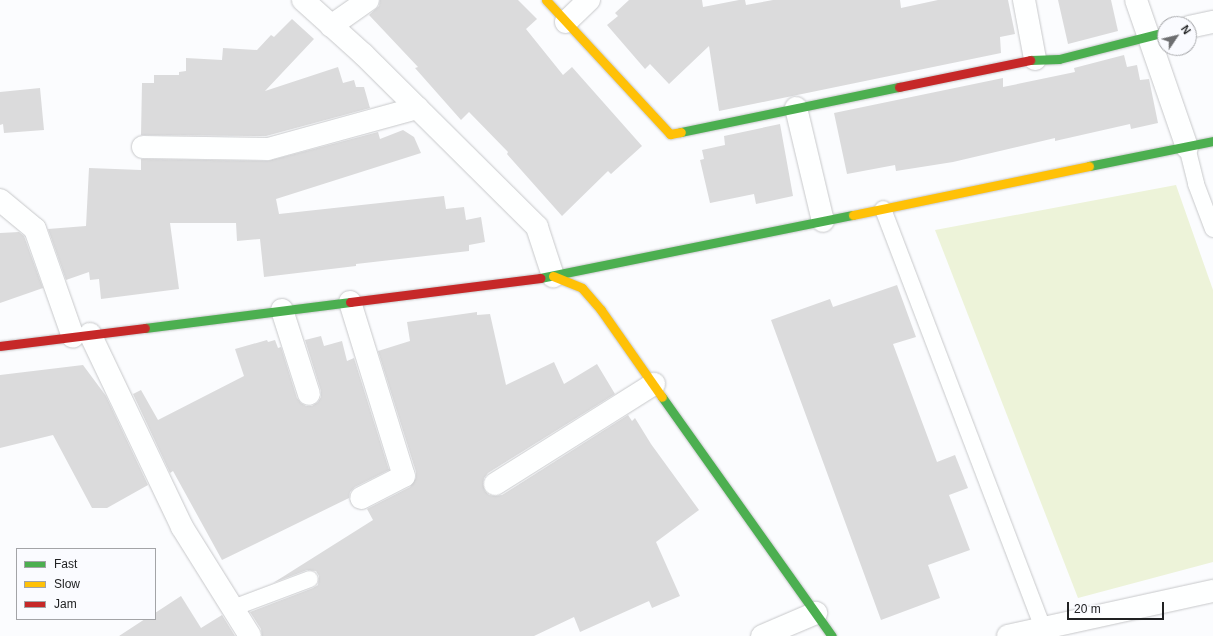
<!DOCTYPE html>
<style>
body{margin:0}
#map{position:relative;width:1213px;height:636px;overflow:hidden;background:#fbfcfe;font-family:Helvetica,sans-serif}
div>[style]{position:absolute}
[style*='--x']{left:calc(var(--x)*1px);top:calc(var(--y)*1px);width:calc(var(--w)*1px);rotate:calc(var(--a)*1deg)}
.green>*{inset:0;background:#edf3d9}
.building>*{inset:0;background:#dbdbdc}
.roads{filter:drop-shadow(0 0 1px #c7c8ca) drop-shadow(0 0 1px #c7c8ca)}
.lane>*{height:16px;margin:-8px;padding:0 8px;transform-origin:8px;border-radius:8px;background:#feffff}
.street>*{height:22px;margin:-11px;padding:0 11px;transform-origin:11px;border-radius:11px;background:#feffff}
.fast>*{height:9px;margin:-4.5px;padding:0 4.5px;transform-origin:4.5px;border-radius:4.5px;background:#4caf50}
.slow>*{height:9px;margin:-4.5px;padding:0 4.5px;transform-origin:4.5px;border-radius:4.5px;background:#ffc107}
.jam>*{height:9px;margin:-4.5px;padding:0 4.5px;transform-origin:4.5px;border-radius:4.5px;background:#c62828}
span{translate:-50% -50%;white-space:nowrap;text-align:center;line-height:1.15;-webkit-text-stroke:3px #fafbff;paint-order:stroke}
.legend{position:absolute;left:16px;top:548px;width:140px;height:72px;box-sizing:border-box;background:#fafbff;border:1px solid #a3a4a7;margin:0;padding:5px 7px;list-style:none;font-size:12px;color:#212223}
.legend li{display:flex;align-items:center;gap:8px;height:20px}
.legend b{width:20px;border:1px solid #a3a4a7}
.north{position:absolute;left:1157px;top:16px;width:40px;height:40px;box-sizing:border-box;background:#fafbff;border:1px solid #a3a4a7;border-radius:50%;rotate:55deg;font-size:11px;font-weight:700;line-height:16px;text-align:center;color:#212223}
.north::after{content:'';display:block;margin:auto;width:14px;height:18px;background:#6d6e70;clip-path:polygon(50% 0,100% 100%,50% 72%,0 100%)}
.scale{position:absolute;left:1067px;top:602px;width:97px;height:18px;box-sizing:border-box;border:2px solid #212223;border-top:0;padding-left:5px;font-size:12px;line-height:14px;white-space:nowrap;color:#212223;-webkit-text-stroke:3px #fafbff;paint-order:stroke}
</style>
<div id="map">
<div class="green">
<i style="clip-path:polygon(1176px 185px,1213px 290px,1213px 562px,1078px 598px,935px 230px)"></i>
</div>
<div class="building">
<i style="clip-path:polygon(380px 0,518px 0,537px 19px,526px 29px,563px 75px,572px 67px,642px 146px,611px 174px,608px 171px,562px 216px,507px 154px,508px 152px,469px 112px,461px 120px,415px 68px,418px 67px,369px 15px,379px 6px)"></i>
<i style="clip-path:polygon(629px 0,702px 0,703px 7px,739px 0,745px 0,746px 5px,773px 0,900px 0,901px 8px,938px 0,1008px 0,1015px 34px,1000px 37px,1001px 53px,719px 111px,709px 46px,669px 84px,650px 64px,645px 69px,607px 25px,618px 16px,615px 13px)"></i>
<i style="clip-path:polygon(1058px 0,1111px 0,1118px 31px,1068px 44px)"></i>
<i style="clip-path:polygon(292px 19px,314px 39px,265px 91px,338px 67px,343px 83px,354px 80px,356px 87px,364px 87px,370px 108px,266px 136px,141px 135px,142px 83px,154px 83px,154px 75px,179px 75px,179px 72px,186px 71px,186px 58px,222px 60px,223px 48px,257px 50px,271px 35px,274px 37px)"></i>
<i style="clip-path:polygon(1124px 55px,1127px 67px,1137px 65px,1140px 80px,1149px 79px,1158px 123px,1131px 129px,1130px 124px,1055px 141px,1055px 138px,953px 162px,896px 171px,895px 165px,847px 174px,834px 113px,1003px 78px,1003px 87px,1075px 72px,1074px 68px)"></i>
<i style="clip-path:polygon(40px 88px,44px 130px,4px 133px,3px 124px,0 125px,0 92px)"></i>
<i style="clip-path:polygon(780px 124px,793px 196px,756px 204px,754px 194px,710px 203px,700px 160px,704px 159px,702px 150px,725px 145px,724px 136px)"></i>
<i style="clip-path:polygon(403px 130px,414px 137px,421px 153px,276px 199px,279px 214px,444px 196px,446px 209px,464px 207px,466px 220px,481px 217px,485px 242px,469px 245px,469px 251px,356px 264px,356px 266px,264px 277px,260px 239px,237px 241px,236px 223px,170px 223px,179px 289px,101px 299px,99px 279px,90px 280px,89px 272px,66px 280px,48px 229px,86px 226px,89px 168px,141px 170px,141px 159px,268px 161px,378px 132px,380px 139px)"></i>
<i style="clip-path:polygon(19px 232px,24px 236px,43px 288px,0 303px,0 233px)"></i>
<i style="clip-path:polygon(897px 285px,916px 337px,893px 344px,937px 462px,955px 455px,968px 488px,949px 495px,970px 550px,928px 565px,940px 598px,881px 620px,771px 320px,830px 299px,833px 307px)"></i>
<i style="clip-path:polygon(477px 312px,477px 315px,490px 314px,506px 385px,554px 362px,564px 384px,597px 364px,615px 394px,488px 473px,484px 478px,483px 484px,485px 491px,489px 495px,495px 496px,502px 495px,628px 415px,632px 421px,635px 418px,651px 444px,699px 510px,656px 542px,680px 596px,652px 608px,649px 601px,580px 632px,574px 617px,534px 636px,262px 636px,261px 629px,250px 612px,313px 588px,318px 585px,319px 576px,316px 571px,307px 570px,273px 583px,373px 520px,367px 509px,410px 487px,416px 478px,416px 472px,378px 351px,410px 341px,407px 322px)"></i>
<i style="clip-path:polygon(321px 336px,324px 346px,342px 341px,347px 361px,354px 358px,389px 470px,355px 487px,350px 492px,349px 498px,222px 560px,173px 471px,170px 473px,133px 394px,141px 390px,158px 420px,244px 376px,235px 349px,267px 340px,268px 342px,275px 340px,278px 348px,281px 347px,297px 398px,301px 403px,306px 406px,312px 406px,318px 402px,321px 397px,321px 391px,305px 340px)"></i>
<i style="clip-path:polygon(83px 365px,106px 396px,148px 485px,107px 508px,92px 508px,53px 435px,0 448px,0 375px)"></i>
<i style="clip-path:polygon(181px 596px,201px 628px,222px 615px,235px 636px,119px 636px,145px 619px,155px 619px,155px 613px)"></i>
</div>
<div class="roads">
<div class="lane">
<i style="--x:1187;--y:147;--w:38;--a:76"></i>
<i style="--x:1196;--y:184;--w:48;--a:69.3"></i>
<i style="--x:883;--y:209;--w:449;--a:69.1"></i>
<i style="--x:233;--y:608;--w:82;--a:-20.6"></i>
</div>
<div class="street">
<i style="--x:303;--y:0;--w:81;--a:42"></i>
<i style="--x:363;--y:54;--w:245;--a:44.8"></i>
<i style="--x:537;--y:227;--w:52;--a:71.9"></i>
<i style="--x:1024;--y:0;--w:60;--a:79.4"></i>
<i style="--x:1136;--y:0;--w:156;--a:70.9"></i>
<i style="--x:566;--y:22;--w:32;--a:-44"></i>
<i style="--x:331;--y:26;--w:45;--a:-35.1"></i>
<i style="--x:1189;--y:27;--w:25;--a:-12"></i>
<i style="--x:796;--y:108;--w:116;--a:76.6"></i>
<i style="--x:143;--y:147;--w:125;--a:0.9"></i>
<i style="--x:268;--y:149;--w:155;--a:-15.4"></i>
<i style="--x:0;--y:200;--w:45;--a:39.6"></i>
<i style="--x:35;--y:229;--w:114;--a:70.6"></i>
<i style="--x:350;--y:302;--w:182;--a:72.8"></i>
<i style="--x:404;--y:476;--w:48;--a:152.9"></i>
<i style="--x:282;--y:310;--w:88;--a:72.2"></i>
<i style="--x:90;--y:334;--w:214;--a:64.5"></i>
<i style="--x:182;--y:527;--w:128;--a:58"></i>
<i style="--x:495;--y:484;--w:188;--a:-32.2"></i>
<i style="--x:762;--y:636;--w:59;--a:-23.1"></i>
<i style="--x:1008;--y:636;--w:210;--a:-12.4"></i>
</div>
<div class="fast">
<i style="--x:1030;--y:60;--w:29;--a:-2"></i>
<i style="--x:1059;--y:59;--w:109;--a:-14.3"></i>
<i style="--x:681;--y:132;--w:223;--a:-11.7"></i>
<i style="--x:1089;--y:166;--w:126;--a:-11.4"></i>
<i style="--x:540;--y:278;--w:319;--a:-11.4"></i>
<i style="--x:145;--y:328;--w:207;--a:-7.2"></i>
<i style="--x:662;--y:397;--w:293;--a:54.6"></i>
</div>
<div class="slow">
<i style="--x:546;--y:0;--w:183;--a:47.2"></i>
<i style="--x:670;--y:134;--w:11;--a:-10"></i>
<i style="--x:853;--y:215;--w:241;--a:-11.7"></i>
<i style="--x:553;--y:276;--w:31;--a:22"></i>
<i style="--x:582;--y:288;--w:29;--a:49"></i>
<i style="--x:601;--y:310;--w:106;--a:55"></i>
</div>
<div class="jam">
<i style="--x:899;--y:87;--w:134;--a:-11.6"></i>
<i style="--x:350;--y:302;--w:192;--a:-7.2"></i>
<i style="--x:0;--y:346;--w:146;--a:-7.1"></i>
</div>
</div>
<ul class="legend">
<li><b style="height:5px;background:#4caf50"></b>Fast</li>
<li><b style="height:5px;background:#ffc107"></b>Slow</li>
<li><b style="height:5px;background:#c62828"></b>Jam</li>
</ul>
<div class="north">N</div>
<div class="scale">20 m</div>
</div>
